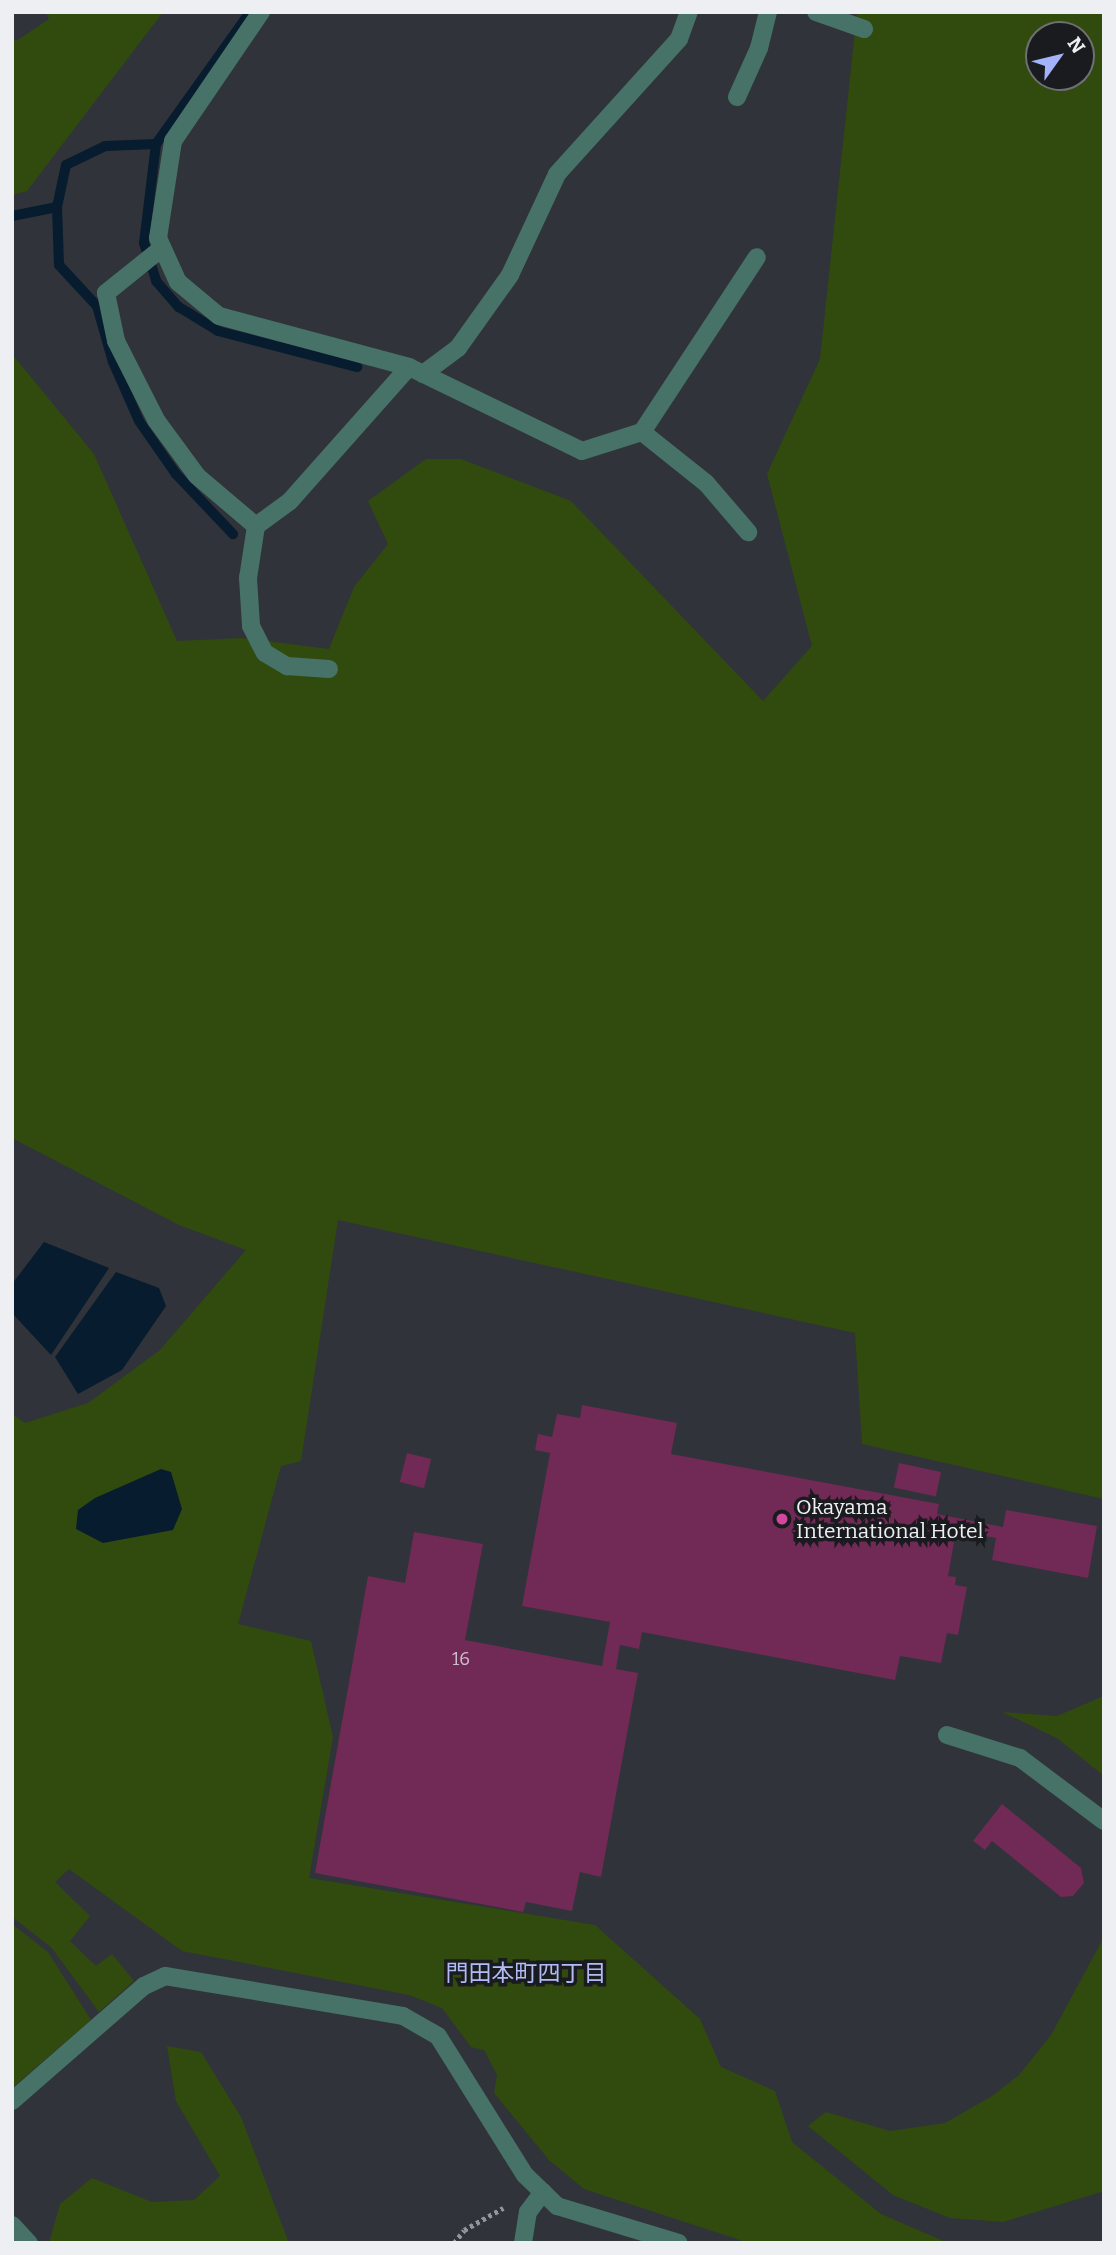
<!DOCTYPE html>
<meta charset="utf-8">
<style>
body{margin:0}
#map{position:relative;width:1116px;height:2255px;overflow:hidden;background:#303339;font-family:Bitter,"Noto Sans JP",serif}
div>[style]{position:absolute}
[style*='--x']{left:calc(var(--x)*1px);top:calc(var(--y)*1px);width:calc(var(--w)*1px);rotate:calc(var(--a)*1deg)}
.green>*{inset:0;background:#314b0f}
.water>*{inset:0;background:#071c2e}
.stream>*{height:10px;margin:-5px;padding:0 5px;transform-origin:5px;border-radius:5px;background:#071c2e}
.building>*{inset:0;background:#702a55;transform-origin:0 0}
.path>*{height:4.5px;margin-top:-2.25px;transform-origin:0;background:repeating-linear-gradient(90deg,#92959a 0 3.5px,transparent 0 7px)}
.lane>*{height:18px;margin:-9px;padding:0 9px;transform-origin:9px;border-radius:9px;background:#477268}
.street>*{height:18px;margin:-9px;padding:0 9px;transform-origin:9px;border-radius:9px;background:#477268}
.dots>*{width:19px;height:19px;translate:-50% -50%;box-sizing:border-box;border:4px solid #191b1e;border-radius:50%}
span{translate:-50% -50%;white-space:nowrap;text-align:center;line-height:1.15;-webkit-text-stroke:7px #191b1e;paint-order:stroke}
.number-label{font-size:18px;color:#cebecc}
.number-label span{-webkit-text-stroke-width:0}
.poi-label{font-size:21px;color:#edeff3}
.left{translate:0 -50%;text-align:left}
.neighbourhood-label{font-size:23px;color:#b1bcf4}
.frame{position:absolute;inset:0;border:14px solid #edeff3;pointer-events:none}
.north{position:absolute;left:1025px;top:21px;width:70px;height:70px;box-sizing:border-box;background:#191b1e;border:2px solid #6e7073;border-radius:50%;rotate:56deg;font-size:19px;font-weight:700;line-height:28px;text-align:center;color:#edeff3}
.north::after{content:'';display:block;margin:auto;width:24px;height:32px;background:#a4b2fc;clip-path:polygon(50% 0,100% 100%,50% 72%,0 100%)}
</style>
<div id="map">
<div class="green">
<i style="clip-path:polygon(46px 12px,163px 12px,27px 191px,12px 195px,12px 37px,16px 41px,49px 19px)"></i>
<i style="clip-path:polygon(evenodd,857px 12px,1104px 12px,1104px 1499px,862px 1444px,855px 1333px,338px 1220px,301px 1461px,281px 1466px,238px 1624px,311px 1641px,333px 1737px,309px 1878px,595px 1925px,700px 2019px,721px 2067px,775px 2091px,792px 2142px,881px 2214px,948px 2243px,749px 2243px,584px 2189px,549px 2160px,494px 2093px,497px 2075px,484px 2050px,471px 2047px,442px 2008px,409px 1995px,182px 1951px,69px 1869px,55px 1882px,90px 1916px,70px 1941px,96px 1966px,112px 1954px,134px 1981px,99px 2012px,51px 1947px,12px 1917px,12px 1414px,25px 1423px,88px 1403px,160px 1350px,246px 1250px,179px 1225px,12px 1138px,12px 354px,94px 454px,177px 641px,242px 638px,329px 649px,354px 587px,388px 544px,368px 501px,426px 459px,461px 459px,571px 501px,763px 701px,812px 646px,767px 474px,820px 359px,857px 12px,1039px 35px,1081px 35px,1081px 77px,1039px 77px,1039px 35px)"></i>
<i style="clip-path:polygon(1104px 1696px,1104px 1776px,1057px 1738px,1002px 1712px,1057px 1716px)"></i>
<i style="clip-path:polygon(12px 1924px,48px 1952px,91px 2020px,12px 2088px)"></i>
<i style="clip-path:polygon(1104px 1937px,1104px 2191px,1003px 2222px,950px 2218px,893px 2195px,808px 2126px,826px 2112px,890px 2131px,945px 2123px,992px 2096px,1019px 2075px,1051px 2035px)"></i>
<i style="clip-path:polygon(167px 2046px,201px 2052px,241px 2117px,289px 2243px,49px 2243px,60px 2204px,92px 2178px,152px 2202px,194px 2200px,220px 2176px,176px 2101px)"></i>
</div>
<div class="water">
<i style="clip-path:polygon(44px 1242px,109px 1268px,51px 1355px,12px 1313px,12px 1284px)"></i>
<i style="clip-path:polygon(116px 1272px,159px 1288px,166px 1306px,122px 1370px,78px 1394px,55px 1357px)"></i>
<i style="clip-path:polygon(161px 1469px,171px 1472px,182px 1509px,173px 1530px,103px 1543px,76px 1529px,78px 1510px,95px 1498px)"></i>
</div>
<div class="stream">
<i style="--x:156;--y:144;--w:100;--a:96.9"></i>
<i style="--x:144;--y:243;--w:40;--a:72"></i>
<i style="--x:156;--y:281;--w:35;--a:49"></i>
<i style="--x:179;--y:307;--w:46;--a:31.6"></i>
<i style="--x:218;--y:331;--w:144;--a:14.5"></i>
<i style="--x:57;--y:207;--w:58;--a:88"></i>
<i style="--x:59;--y:265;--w:56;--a:47.2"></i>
<i style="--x:97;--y:306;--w:58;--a:74.1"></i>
<i style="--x:113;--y:362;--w:64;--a:66.2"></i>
<i style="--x:139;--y:421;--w:65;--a:55.1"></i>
<i style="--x:176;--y:474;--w:83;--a:46.5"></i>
<i style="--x:12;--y:216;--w:46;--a:-11.3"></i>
<i style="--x:57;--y:207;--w:43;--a:-77.9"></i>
<i style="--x:66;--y:165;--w:43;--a:-26"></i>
<i style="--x:105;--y:146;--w:51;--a:-2.2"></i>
<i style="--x:156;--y:144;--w:162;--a:-54.5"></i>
</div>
<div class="building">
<i style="clip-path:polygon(582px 1405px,677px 1423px,671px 1454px,939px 1504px,937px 1514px,1003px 1527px,1006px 1510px,1097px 1526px,1088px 1578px,992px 1560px,996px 1538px,956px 1531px,948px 1576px,956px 1577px,955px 1585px,967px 1587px,958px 1635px,947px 1633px,941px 1663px,900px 1656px,895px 1680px,642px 1632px,639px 1649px,620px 1645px,616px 1669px,638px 1673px,601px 1877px,580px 1872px,572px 1911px,526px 1902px,523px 1912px,315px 1873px,368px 1576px,405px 1583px,414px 1532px,483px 1544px,465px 1640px,602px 1666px,610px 1622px,522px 1606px,550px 1453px,535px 1450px,538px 1434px,552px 1437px,557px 1414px,580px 1418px)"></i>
<i style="left:407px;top:1453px;width:25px;height:30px;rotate:14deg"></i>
<i style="left:899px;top:1463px;width:43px;height:25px;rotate:12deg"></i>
<i style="clip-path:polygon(1002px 1804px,1081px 1868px,1084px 1883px,1073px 1896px,1061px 1897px,992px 1841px,985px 1850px,973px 1841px)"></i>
</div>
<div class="path">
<i style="--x:454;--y:2243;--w:16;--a:-52"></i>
<i style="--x:464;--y:2230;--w:45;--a:-29.4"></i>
</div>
<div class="lane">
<i style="--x:947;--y:1735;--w:77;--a:17.5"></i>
<i style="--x:1020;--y:1758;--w:105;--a:36.9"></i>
</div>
<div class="street">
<i style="--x:261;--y:12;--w:156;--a:124.3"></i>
<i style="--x:173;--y:141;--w:98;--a:98.8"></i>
<i style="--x:158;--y:238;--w:48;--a:65.6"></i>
<i style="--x:178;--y:282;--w:53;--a:39.7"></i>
<i style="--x:219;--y:316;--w:197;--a:15"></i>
<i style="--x:409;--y:367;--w:192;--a:25.9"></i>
<i style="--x:582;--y:451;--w:63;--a:-17.6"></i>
<i style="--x:642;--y:432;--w:209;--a:-56.7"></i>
<i style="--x:816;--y:12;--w:51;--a:19.5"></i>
<i style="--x:737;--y:97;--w:54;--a:-65.8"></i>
<i style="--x:759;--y:48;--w:37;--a:-76"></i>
<i style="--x:162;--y:248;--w:72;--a:141.2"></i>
<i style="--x:106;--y:293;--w:49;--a:78.2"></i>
<i style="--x:116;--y:341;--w:89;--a:63.1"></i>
<i style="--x:156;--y:420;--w:69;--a:53.8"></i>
<i style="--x:197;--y:476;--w:77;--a:40.3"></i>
<i style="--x:256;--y:526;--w:53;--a:98.7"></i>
<i style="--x:248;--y:578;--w:48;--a:86.4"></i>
<i style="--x:251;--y:626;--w:30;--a:63"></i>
<i style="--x:265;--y:653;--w:26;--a:31"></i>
<i style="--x:287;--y:666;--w:42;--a:4.1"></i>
<i style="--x:423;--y:374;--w:44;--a:-36.6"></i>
<i style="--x:458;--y:348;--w:90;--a:-54.5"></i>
<i style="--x:510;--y:275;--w:111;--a:-65"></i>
<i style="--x:557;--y:174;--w:182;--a:-47.9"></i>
<i style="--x:679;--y:39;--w:29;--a:-70"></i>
<i style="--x:642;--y:432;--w:82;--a:38.6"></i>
<i style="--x:706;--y:483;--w:65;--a:49.4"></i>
<i style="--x:256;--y:526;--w:42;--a:-36.3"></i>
<i style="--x:290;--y:501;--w:179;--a:-48.4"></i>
<i style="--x:12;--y:2101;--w:175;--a:-41.1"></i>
<i style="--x:144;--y:1986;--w:23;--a:-25"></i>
<i style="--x:165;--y:1976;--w:241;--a:9.5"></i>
<i style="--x:403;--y:2016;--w:40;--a:29.7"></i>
<i style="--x:438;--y:2036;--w:164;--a:58"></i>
<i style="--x:525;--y:2175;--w:45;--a:44.1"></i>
<i style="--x:557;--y:2206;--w:127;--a:16.9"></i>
<i style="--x:12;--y:2225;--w:25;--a:47"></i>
<i style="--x:523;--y:2243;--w:31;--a:-81"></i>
<i style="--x:528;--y:2212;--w:25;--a:-53"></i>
</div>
<div class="dots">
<i style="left:782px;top:1519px;background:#d1479c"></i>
</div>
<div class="number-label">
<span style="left:461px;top:1659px">16</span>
</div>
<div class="poi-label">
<span class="left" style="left:796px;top:1519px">Okayama<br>International Hotel</span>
</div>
<div class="neighbourhood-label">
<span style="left:526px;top:1973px">門田本町四丁目</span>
</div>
<div class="frame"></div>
<div class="north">N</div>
</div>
